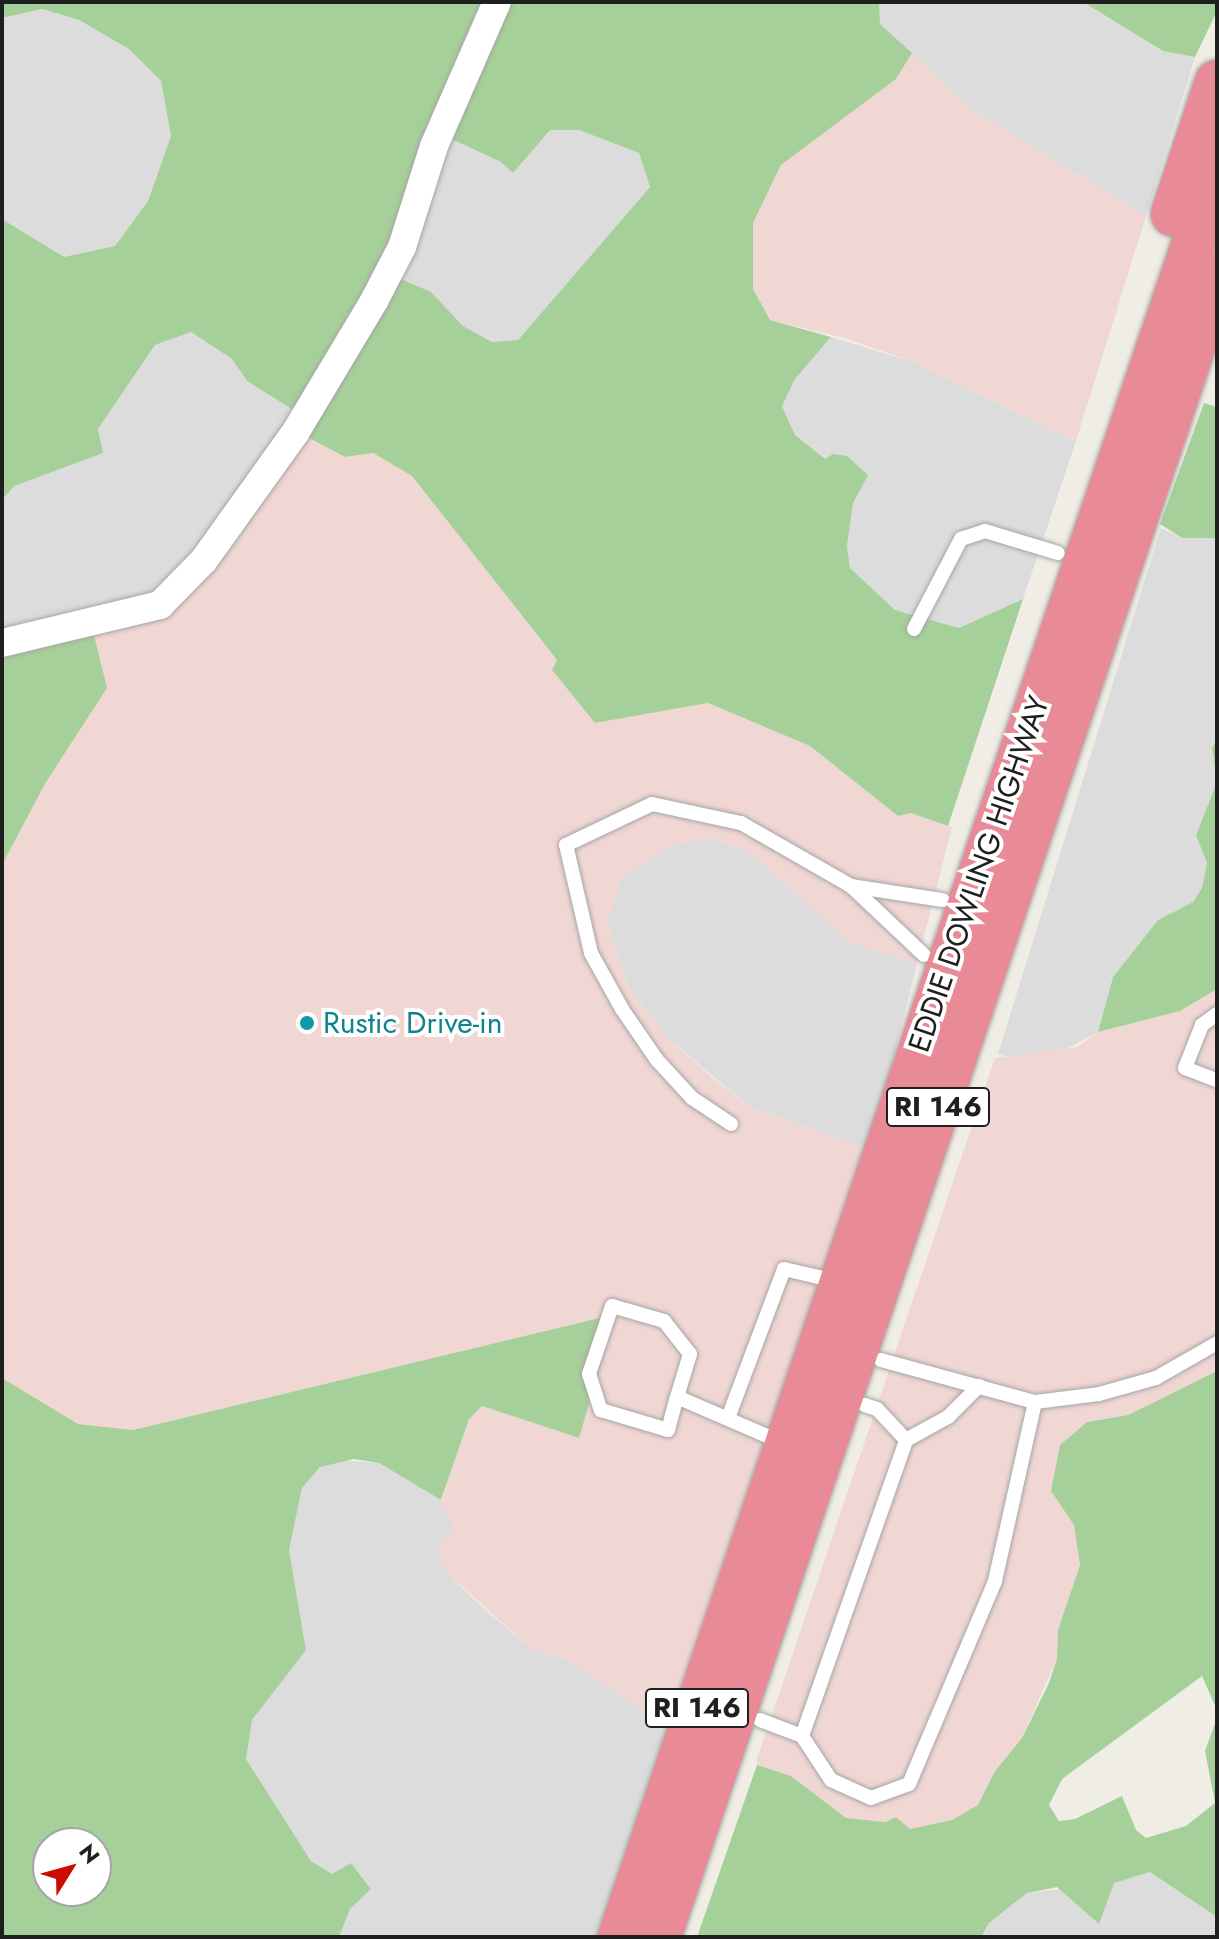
<!DOCTYPE html>
<style>
body{margin:0}
#map{position:relative;width:1219px;height:1939px;overflow:hidden;background:#f0ede5;font-family:Jost,sans-serif}
div>[style]{position:absolute}
[style*='--x']{left:calc(var(--x)*1px);top:calc(var(--y)*1px);width:calc(var(--w)*1px);rotate:calc(var(--a)*1deg)}
.residential>*{inset:0;background:#dddcdc}
.commercial>*{inset:0;background:#f1d7d4}
.forest>*{inset:0;background:#a6d099}
.roads{filter:drop-shadow(0 0 2px #a6a6a6) drop-shadow(0 0 2px #a6a6a6)}
.service>*{height:14px;margin:-7px;padding:0 7px;transform-origin:7px;border-radius:7px;background:#fff}
.minor>*{height:28px;margin:-14px;padding:0 14px;transform-origin:14px;border-radius:14px;background:#fff}
.motorway>*{height:44px;margin:-22px;padding:0 22px;transform-origin:22px;border-radius:22px;background:#e88b97}
.dots>*{width:22px;height:22px;translate:-50% -50%;box-sizing:border-box;border:4px solid #fff;border-radius:50%}
span{translate:-50% -50%;white-space:nowrap;text-align:center;line-height:1.15;-webkit-text-stroke:8px #fff;paint-order:stroke}
.shield-label span{padding:2px 6px;background:#fff;border:2px solid;border-radius:6px;-webkit-text-stroke-width:0}
.shield-label{font-size:28px;color:#1f1f1f;font-weight:700}
.street-label{font-size:30px;color:#1f1f1f}
.culture-label{font-size:30px;color:#0d838f}
.left{translate:0 -50%;text-align:left}
.frame{position:absolute;inset:0;border:4px solid #1f1f1f;pointer-events:none}
.north{position:absolute;left:32px;top:1827px;width:80px;height:80px;box-sizing:border-box;background:#fff;border:2px solid #a5a5a5;border-radius:50%;rotate:53deg;font-size:22px;font-weight:700;line-height:32px;text-align:center;color:#1f1f1f}
.north::after{content:'';display:block;margin:auto;width:28px;height:36px;background:#cd0b00;clip-path:polygon(50% 0,100% 100%,50% 72%,0 100%)}
</style>
<div id="map">
<div class="residential">
<i style="clip-path:polygon(879px 2px,1083px 2px,1163px 51px,1195px 57px,1146px 216px,970px 109px,880px 24px)"></i>
<i style="clip-path:polygon(42px 9px,79px 20px,129px 49px,161px 81px,171px 136px,148px 201px,115px 246px,64px 258px,2px 219px,2px 18px)"></i>
<i style="clip-path:polygon(550px 130px,579px 130px,639px 153px,650px 187px,518px 340px,492px 342px,463px 326px,431px 292px,384px 270px,445px 136px,501px 162px)"></i>
<i style="clip-path:polygon(191px 332px,232px 359px,247px 381px,295px 411px,239px 508px,153px 599px,7px 639px,2px 615px,2px 500px,13px 486px,102px 453px,98px 429px,155px 345px)"></i>
<i style="clip-path:polygon(831px 337px,913px 362px,1076px 441px,1023px 599px,959px 628px,895px 610px,850px 568px,847px 546px,853px 503px,833px 454px,825px 460px,795px 435px,782px 406px,795px 379px)"></i>
<i style="clip-path:polygon(1161px 528px,1182px 538px,1217px 538px,1217px 739px,1212px 748px,1217px 782px,1196px 834px,1207px 863px,1202px 888px,1193px 902px,1158px 920px,1113px 977px,1098px 1032px,1058px 1053px,1005px 1056px,998px 1054px)"></i>
<i style="clip-path:polygon(715px 838px,751px 853px,850px 942px,917px 964px,870px 1150px,748px 1106px,667px 1037px,626px 982px,607px 922px,622px 876px,670px 845px)"></i>
<i style="clip-path:polygon(340px 1460px,379px 1463px,441px 1500px,455px 1525px,439px 1551px,445px 1571px,482px 1607px,531px 1649px,568px 1660px,668px 1725px,600px 1937px,339px 1937px,350px 1909px,371px 1889px,356px 1869px,332px 1874px,311px 1861px,246px 1759px,252px 1720px,306px 1650px,289px 1550px,302px 1488px,320px 1467px)"></i>
<i style="clip-path:polygon(1150px 1872px,1217px 1917px,1217px 1937px,981px 1937px,989px 1923px,1027px 1893px,1114px 1883px)"></i>
</div>
<div class="commercial">
<i style="clip-path:polygon(912px 53px,970px 109px,1146px 216px,1076px 441px,913px 362px,845px 338px,770px 320px,762px 311px,753px 289px,753px 223px,781px 165px,896px 79px)"></i>
<i style="clip-path:polygon(292px 429px,345px 457px,373px 453px,412px 476px,557px 660px,552px 670px,595px 723px,708px 703px,810px 746px,898px 816px,911px 813px,952px 827px,917px 964px,850px 942px,751px 853px,715px 838px,670px 845px,623px 876px,607px 922px,626px 982px,667px 1037px,706px 1072px,748px 1106px,870px 1150px,763px 1497px,668px 1725px,568px 1660px,531px 1649px,445px 1571px,439px 1551px,454px 1525px,441px 1502px,469px 1419px,482px 1406px,579px 1438px,616px 1314px,133px 1430px,78px 1424px,2px 1378px,2px 865px,46px 782px,91px 623px,189px 577px)"></i>
<i style="clip-path:polygon(1217px 989px,1217px 1371px,1128px 1415px,1087px 1422px,1051px 1491px,1074px 1525px,1080px 1565px,1058px 1630px,1057px 1658px,1022px 1738px,995px 1771px,978px 1806px,952px 1820px,910px 1829px,896px 1817px,885px 1822px,846px 1818px,791px 1776px,757px 1765px,757px 1759px,995px 1058px,1077px 1047px,1098px 1032px,1180px 1011px)"></i>
</div>
<div class="forest">
<i style="clip-path:polygon(evenodd,2px 2px,879px 2px,880px 24px,912px 53px,896px 79px,781px 165px,753px 223px,753px 289px,770px 320px,831px 337px,795px 379px,782px 406px,795px 435px,825px 459px,833px 454px,847px 456px,868px 475px,853px 503px,847px 546px,850px 568px,895px 610px,959px 628px,1023px 599px,948px 826px,911px 813px,898px 816px,810px 746px,708px 703px,595px 723px,552px 670px,557px 660px,412px 476px,373px 453px,345px 457px,292px 429px,295px 411px,247px 381px,232px 359px,191px 332px,155px 345px,98px 429px,103px 453px,14px 486px,2px 500px,2px 219px,64px 257px,115px 246px,148px 201px,171px 136px,161px 81px,129px 49px,79px 20px,42px 9px,2px 18px,2px 2px,550px 130px,579px 130px,639px 153px,650px 187px,518px 340px,492px 342px,463px 326px,431px 292px,384px 271px,445px 136px,501px 162px,513px 173px,550px 130px)"></i>
<i style="clip-path:polygon(1083px 2px,1217px 2px,1217px 11px,1195px 57px,1163px 51px)"></i>
<i style="clip-path:polygon(1204px 403px,1217px 407px,1217px 538px,1182px 538px,1160px 524px)"></i>
<i style="clip-path:polygon(2px 616px,7px 639px,91px 623px,107px 688px,46px 782px,2px 865px)"></i>
<i style="clip-path:polygon(1217px 739px,1217px 989px,1180px 1011px,1098px 1032px,1113px 977px,1158px 920px,1193px 902px,1202px 888px,1207px 863px,1196px 835px,1217px 782px,1212px 748px)"></i>
<i style="clip-path:polygon(evenodd,616px 1314px,579px 1438px,482px 1406px,469px 1419px,441px 1500px,379px 1463px,354px 1459px,320px 1467px,302px 1488px,289px 1550px,306px 1650px,252px 1720px,246px 1759px,311px 1861px,332px 1874px,351px 1863px,371px 1889px,350px 1909px,339px 1937px,2px 1937px,2px 1378px,78px 1424px,133px 1430px,616px 1314px,48px 1843px,96px 1843px,96px 1891px,48px 1891px,48px 1843px)"></i>
<i style="clip-path:polygon(1217px 1371px,1217px 1710px,1202px 1676px,1062px 1779px,1049px 1805px,1059px 1821px,1075px 1819px,1122px 1796px,1136px 1830px,1146px 1838px,1186px 1826px,1215px 1803px,1205px 1751px,1217px 1718px,1217px 1917px,1150px 1872px,1114px 1883px,1099px 1924px,1057px 1887px,1027px 1893px,989px 1923px,981px 1937px,697px 1937px,757px 1765px,791px 1776px,846px 1818px,885px 1822px,896px 1817px,910px 1829px,952px 1820px,978px 1805px,995px 1771px,1022px 1738px,1049px 1683px,1057px 1658px,1058px 1630px,1080px 1565px,1074px 1525px,1051px 1491px,1060px 1445px,1087px 1422px,1128px 1415px)"></i>
</div>
<div class="roads">
<div class="service">
<i style="--x:914;--y:629;--w:102;--a:-62.4"></i>
<i style="--x:961;--y:539;--w:25;--a:-18"></i>
<i style="--x:985;--y:531;--w:76;--a:16.8"></i>
<i style="--x:924;--y:955;--w:100;--a:-136.6"></i>
<i style="--x:851;--y:886;--w:93;--a:8.7"></i>
<i style="--x:1217;--y:1014;--w:19;--a:144"></i>
<i style="--x:1202;--y:1025;--w:46;--a:111.6"></i>
<i style="--x:1185;--y:1068;--w:34;--a:21"></i>
<i style="--x:731;--y:1124;--w:47;--a:-146.3"></i>
<i style="--x:692;--y:1098;--w:52;--a:-132.6"></i>
<i style="--x:657;--y:1060;--w:62;--a:-124.5"></i>
<i style="--x:622;--y:1009;--w:64;--a:-119"></i>
<i style="--x:591;--y:953;--w:111;--a:-103"></i>
<i style="--x:566;--y:845;--w:95;--a:-25.5"></i>
<i style="--x:652;--y:804;--w:91;--a:12.1"></i>
<i style="--x:741;--y:823;--w:127;--a:29.8"></i>
<i style="--x:881;--y:1360;--w:160;--a:15.3"></i>
<i style="--x:1035;--y:1402;--w:64;--a:-7.1"></i>
<i style="--x:1099;--y:1394;--w:59;--a:-15.7"></i>
<i style="--x:1156;--y:1378;--w:70;--a:-29.8"></i>
<i style="--x:677;--y:1397;--w:45;--a:-73.2"></i>
<i style="--x:690;--y:1354;--w:42;--a:-128.2"></i>
<i style="--x:664;--y:1321;--w:54;--a:-163.9"></i>
<i style="--x:612;--y:1306;--w:72;--a:108.7"></i>
<i style="--x:589;--y:1374;--w:38;--a:72"></i>
<i style="--x:601;--y:1410;--w:70;--a:16.6"></i>
<i style="--x:668;--y:1430;--w:34;--a:-75"></i>
<i style="--x:677;--y:1397;--w:113;--a:23.4"></i>
<i style="--x:728;--y:1418;--w:159;--a:-69.4"></i>
<i style="--x:784;--y:1269;--w:37;--a:13"></i>
<i style="--x:906;--y:1440;--w:48;--a:-28.7"></i>
<i style="--x:948;--y:1417;--w:44;--a:-45"></i>
<i style="--x:760;--y:1720;--w:45;--a:20.9"></i>
<i style="--x:802;--y:1736;--w:53;--a:56.6"></i>
<i style="--x:831;--y:1780;--w:44;--a:24.2"></i>
<i style="--x:871;--y:1798;--w:40;--a:-20.2"></i>
<i style="--x:909;--y:1784;--w:220;--a:-67"></i>
<i style="--x:995;--y:1581;--w:183;--a:-77.4"></i>
<i style="--x:802;--y:1736;--w:314;--a:-70.6"></i>
<i style="--x:906;--y:1440;--w:42;--a:-133.1"></i>
<i style="--x:877;--y:1409;--w:13;--a:-162"></i>
</div>
<div class="minor">
<i style="--x:2;--y:643;--w:163;--a:-13.5"></i>
<i style="--x:160;--y:605;--w:63;--a:-45.6"></i>
<i style="--x:204;--y:560;--w:156;--a:-54.4"></i>
<i style="--x:295;--y:433;--w:154;--a:-59.1"></i>
<i style="--x:374;--y:301;--w:61;--a:-62.6"></i>
<i style="--x:402;--y:247;--w:106;--a:-72.4"></i>
<i style="--x:434;--y:146;--w:157;--a:-66.4"></i>
</div>
<div class="motorway">
<i style="--x:1173;--y:214;--w:139;--a:-71.6"></i>
<i style="--x:620;--y:1937;--w:1860;--a:-71.28"></i>
<i style="--x:659;--y:1937;--w:1752;--a:-71.43"></i>
</div>
</div>
<div class="dots">
<i style="left:307px;top:1023px;background:#0f9aa8"></i>
</div>
<div class="shield-label">
<span style="left:938px;top:1107px">RI 146</span>
<span style="left:697px;top:1708px">RI 146</span>
</div>
<div class="street-label">
<span style="left:979px;top:874px;rotate:-71deg">EDDIE DOWLING HIGHWAY</span>
</div>
<div class="culture-label">
<span class="left" style="left:323px;top:1023px">Rustic Drive-in</span>
</div>
<div class="frame"></div>
<div class="north">N</div>
</div>
